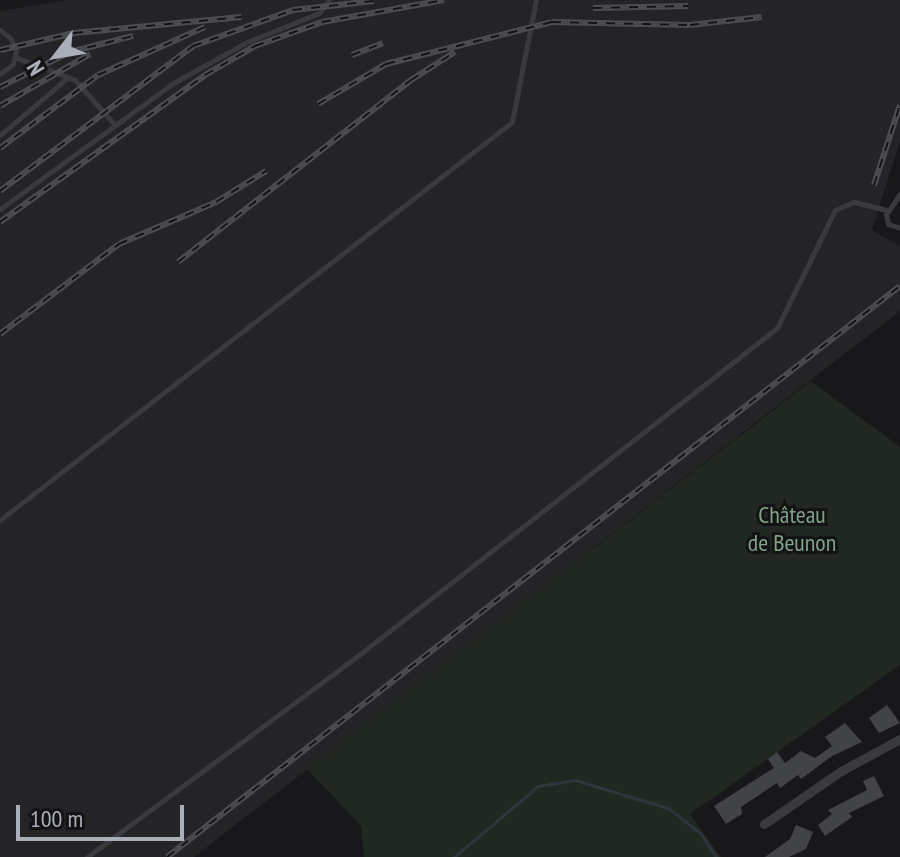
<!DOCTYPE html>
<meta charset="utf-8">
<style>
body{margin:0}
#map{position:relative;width:900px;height:857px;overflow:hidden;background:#18181a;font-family:"PT Sans Narrow",sans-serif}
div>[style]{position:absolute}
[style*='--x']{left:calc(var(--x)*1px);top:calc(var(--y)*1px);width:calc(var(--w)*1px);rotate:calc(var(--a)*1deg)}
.built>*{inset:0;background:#242427}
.green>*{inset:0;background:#202821}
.stream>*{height:3px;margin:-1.5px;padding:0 1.5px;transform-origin:1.5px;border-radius:1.5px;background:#2e363d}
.building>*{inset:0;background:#424347}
.service>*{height:5px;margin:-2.5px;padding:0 2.5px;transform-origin:2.5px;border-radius:2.5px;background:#393a3f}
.minor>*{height:9px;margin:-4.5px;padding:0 4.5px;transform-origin:4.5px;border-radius:4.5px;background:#393a3f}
.rail>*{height:6px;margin-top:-3px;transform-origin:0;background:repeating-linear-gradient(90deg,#131315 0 9px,#4c4d53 0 18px);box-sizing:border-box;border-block:2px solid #4c4d53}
span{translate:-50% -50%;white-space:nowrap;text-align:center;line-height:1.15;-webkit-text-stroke:6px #131315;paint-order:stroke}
.park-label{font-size:24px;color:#82a386}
.north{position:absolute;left:16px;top:16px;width:80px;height:80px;-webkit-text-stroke:6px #131315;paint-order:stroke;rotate:239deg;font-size:22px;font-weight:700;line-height:32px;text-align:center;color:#aaaeb9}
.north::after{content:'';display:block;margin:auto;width:28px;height:36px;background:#aaaeb9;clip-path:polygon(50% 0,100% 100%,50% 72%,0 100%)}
.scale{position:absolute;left:16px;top:805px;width:168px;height:36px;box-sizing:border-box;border:4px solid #aaaeb9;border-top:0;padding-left:10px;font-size:24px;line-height:28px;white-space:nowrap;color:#aaaeb9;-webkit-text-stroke:6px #131315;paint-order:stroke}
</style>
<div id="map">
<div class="built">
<i style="clip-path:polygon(67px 0,900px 0,900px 141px,872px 230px,900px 246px,900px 311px,194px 857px,0 857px,0 11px)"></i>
</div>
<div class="green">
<i style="clip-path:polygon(811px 381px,900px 447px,900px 665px,690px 814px,721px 857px,364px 857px,361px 826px,307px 769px)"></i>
</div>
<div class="stream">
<i style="--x:454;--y:857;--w:110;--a:-40.2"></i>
<i style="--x:538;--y:786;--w:37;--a:-9"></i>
<i style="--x:575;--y:780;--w:97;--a:16.8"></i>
<i style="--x:668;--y:808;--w:41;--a:38"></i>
<i style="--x:700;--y:833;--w:29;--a:56"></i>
</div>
<div class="building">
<i style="clip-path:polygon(887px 705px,900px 723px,879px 733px,869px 718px)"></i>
<i style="clip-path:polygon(845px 723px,862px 742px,832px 756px,801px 779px,798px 775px,780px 788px,777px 783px,741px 807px,742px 814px,726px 824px,714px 806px,774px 768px,768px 759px,777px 752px,785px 763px,801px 751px,815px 758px,832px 746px,825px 737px)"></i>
<i style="clip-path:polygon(874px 776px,884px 796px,849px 813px,852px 817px,825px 836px,818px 825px,832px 814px,828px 810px,867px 790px,863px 781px)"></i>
<i style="clip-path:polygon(796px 825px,813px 832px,806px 849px,789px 857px,765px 857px,790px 839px)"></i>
</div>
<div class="service">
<i style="--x:0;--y:30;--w:14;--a:39"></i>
<i style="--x:11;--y:39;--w:13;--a:67"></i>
<i style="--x:16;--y:51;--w:13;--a:103"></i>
<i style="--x:13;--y:64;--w:16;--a:142"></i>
<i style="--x:15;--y:57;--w:64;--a:21"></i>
<i style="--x:75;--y:80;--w:59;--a:48.4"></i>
<i style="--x:0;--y:135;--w:87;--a:-40.3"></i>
<i style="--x:900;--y:194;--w:25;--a:124"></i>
<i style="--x:886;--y:215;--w:9;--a:77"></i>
<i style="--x:888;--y:224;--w:13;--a:18"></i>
<i style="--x:0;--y:209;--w:216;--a:-36"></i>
<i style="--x:175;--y:82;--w:82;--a:-29.1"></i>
<i style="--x:247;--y:42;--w:78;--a:-21.9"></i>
<i style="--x:319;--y:13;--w:16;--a:-52"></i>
<i style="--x:0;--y:520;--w:648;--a:-37.86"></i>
<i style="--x:512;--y:122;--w:124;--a:-78.9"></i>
<i style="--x:87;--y:857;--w:334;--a:-36.6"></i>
<i style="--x:355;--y:658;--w:536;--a:-38.03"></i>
<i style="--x:777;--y:328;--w:131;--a:-63.8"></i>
<i style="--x:835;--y:210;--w:21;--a:-23"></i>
<i style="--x:854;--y:202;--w:33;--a:14"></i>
</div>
<div class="minor">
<i style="--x:764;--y:824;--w:93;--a:-34.5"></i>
<i style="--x:841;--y:771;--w:67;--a:-28.5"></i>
</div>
<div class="rail">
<i style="--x:593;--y:8;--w:95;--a:-1.2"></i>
<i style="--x:0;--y:50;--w:76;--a:-12.9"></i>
<i style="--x:74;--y:33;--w:168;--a:-5.5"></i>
<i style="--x:352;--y:55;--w:33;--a:-21"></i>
<i style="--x:0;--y:87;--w:78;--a:-26.6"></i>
<i style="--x:70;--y:52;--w:65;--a:-14.3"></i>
<i style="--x:318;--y:104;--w:79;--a:-30.5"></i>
<i style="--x:386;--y:64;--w:171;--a:-14.2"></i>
<i style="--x:552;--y:22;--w:138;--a:1.2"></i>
<i style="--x:690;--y:25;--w:72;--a:-6.3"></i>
<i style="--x:0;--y:106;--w:104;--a:-30"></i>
<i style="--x:0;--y:148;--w:122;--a:-36.7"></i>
<i style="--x:98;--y:75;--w:117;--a:-24.2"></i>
<i style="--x:874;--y:185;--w:84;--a:-72"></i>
<i style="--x:0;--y:191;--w:241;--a:-36.9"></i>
<i style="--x:193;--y:46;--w:106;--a:-19.8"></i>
<i style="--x:293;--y:10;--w:81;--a:-6.4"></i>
<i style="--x:0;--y:222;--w:252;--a:-35.6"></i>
<i style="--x:205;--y:75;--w:58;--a:-30.1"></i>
<i style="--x:255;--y:46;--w:71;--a:-19.7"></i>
<i style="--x:322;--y:22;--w:124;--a:-10.2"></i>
<i style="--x:178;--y:262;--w:296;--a:-38"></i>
<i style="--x:411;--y:80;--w:52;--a:-32.5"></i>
<i style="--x:0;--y:334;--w:149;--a:-37.1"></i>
<i style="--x:119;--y:244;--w:106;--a:-23.4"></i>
<i style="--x:216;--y:202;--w:59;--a:-31.8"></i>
<i style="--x:167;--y:857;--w:929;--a:-37.92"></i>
</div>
<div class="park-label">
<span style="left:792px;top:529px">Château<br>de Beunon</span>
</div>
<div class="north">N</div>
<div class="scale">100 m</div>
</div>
